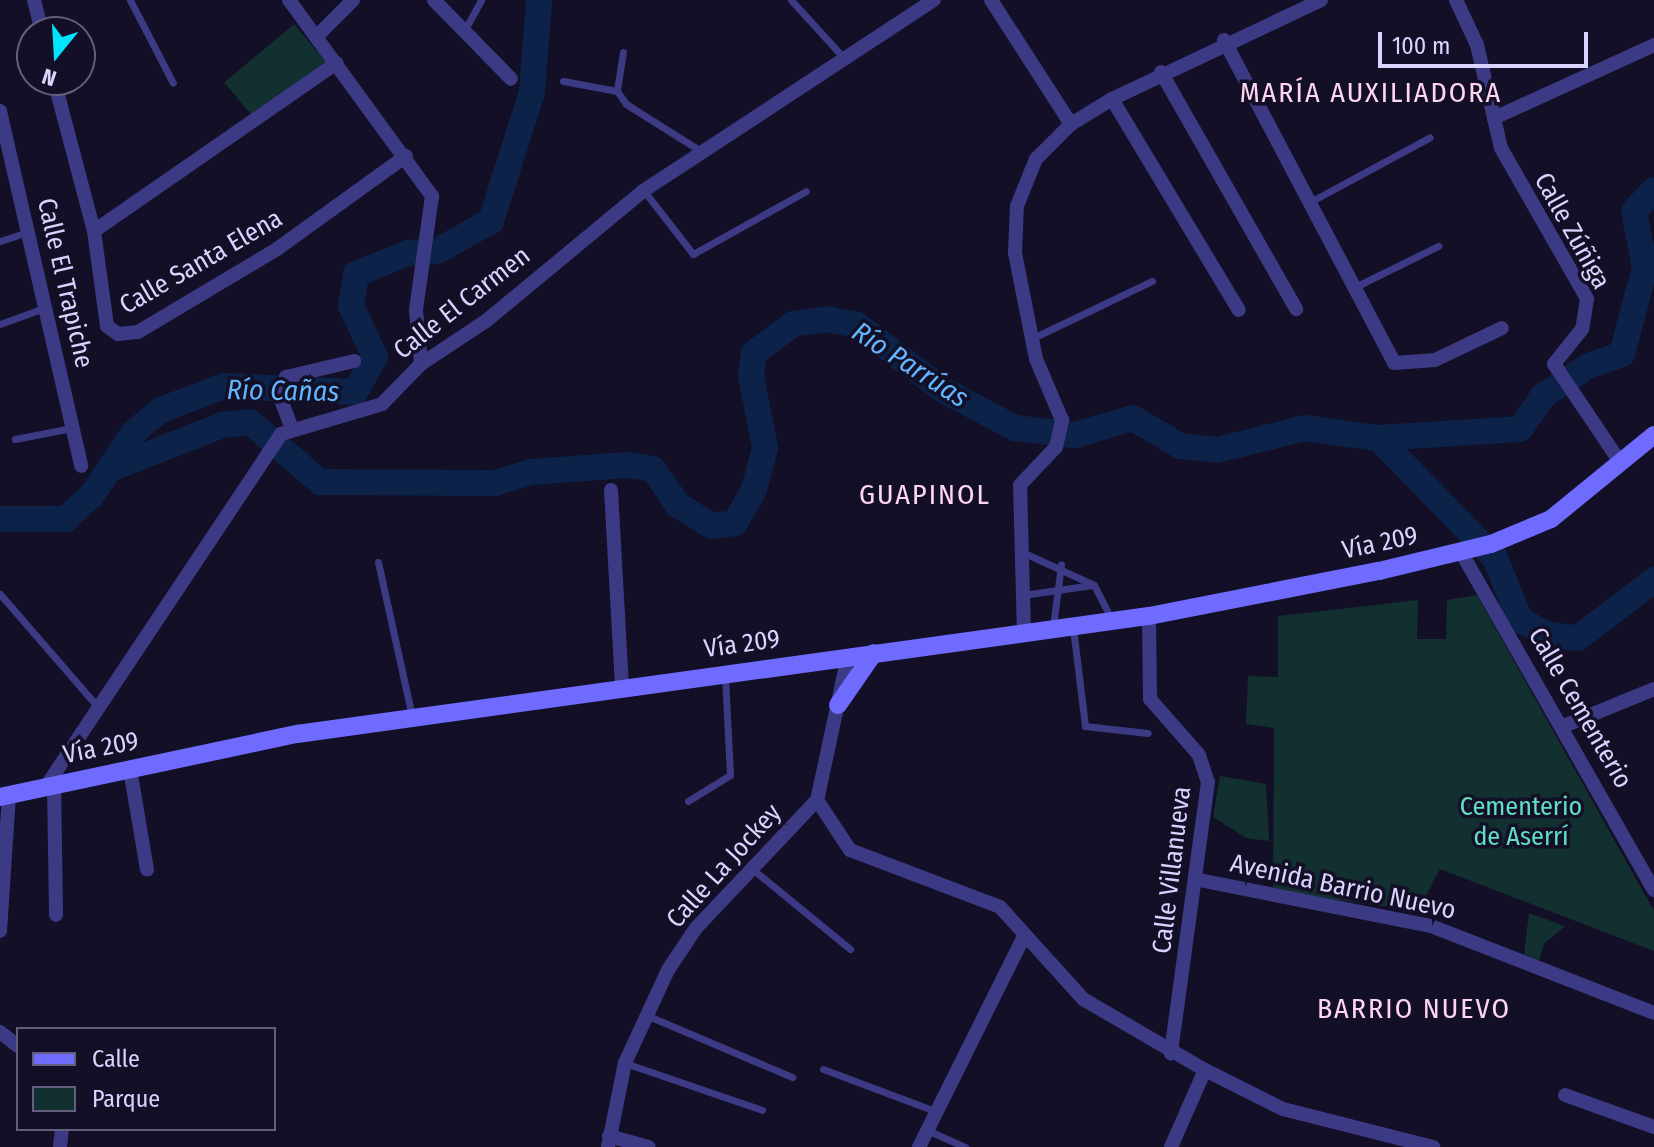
<!DOCTYPE html>
<meta charset="utf-8">
<style>
body{margin:0}
#map{position:relative;width:1654px;height:1147px;overflow:hidden;background:#130f26;font-family:"Fira Sans Condensed",sans-serif}
div>[style]{position:absolute}
[style*='--x']{left:calc(var(--x)*1px);top:calc(var(--y)*1px);width:calc(var(--w)*1px);rotate:calc(var(--a)*1deg)}
.green>*{inset:0;background:#12302f;transform-origin:0 0}
.river>*{height:26px;margin:-13px;padding:0 13px;transform-origin:13px;border-radius:13px;background:#0c2248}
.lane>*{height:7px;margin:-3.5px;padding:0 3.5px;transform-origin:3.5px;border-radius:3.5px;background:#3d3a85}
.street>*{height:14px;margin:-7px;padding:0 7px;transform-origin:7px;border-radius:7px;background:#3d3a85}
.secondary>*{height:18px;margin:-9px;padding:0 9px;transform-origin:9px;border-radius:9px;background:#6f6bff}
span{translate:-50% -50%;white-space:nowrap;text-align:center;line-height:1.15;-webkit-text-stroke:7px #130f26;paint-order:stroke}
.street-label{font-size:26px;color:#d9d4ff}
.park-label{font-size:26px;color:#5fe0c0}
.neighbourhood-label{font-size:28px;color:#ffd6f0;letter-spacing:2px}
.water-label{font-size:28px;color:#62b6ff;font-style:italic}
.legend{position:absolute;left:16px;top:1027px;width:260px;height:104px;box-sizing:border-box;background:#130f26;border:2px solid #625e7d;margin:0;padding:10px 14px;list-style:none;font-size:24px;color:#d9d4ff}
.legend li{display:flex;align-items:center;gap:16px;height:40px}
.legend b{width:40px;border:2px solid #625e7d}
.north{position:absolute;left:16px;top:16px;width:80px;height:80px;box-sizing:border-box;background:#130f26;border:2px solid #625e7d;border-radius:50%;rotate:198deg;font-size:22px;font-weight:700;line-height:32px;text-align:center;color:#d9d4ff}
.north::after{content:'';display:block;margin:auto;width:28px;height:36px;background:#00e5ff;clip-path:polygon(50% 0,100% 100%,50% 72%,0 100%)}
.scale{position:absolute;left:1378px;top:32px;width:210px;height:36px;box-sizing:border-box;border:4px solid #d9d4ff;border-top:0;padding-left:10px;font-size:24px;line-height:28px;white-space:nowrap;color:#d9d4ff;-webkit-text-stroke:6px #130f26;paint-order:stroke}
</style>
<div id="map">
<div class="green">
<i style="left:294px;top:24px;width:50px;height:91px;rotate:50deg"></i>
<i style="clip-path:polygon(1477px 595px,1654px 911px,1654px 951px,1440px 869px,1418px 911px,1273px 891px,1274px 728px,1246px 724px,1248px 676px,1278px 677px,1278px 616px,1418px 600px,1417px 639px,1446px 639px,1447px 600px)"></i>
<i style="clip-path:polygon(1220px 776px,1266px 784px,1269px 841px,1246px 838px,1213px 817px)"></i>
<i style="clip-path:polygon(1529px 913px,1565px 926px,1544px 944px,1539px 961px,1524px 954px)"></i>
</div>
<div class="river">
<i style="--x:1378;--y:438;--w:142;--a:-3.6"></i>
<i style="--x:1520;--y:429;--w:40;--a:-55.1"></i>
<i style="--x:1543;--y:396;--w:54;--a:-33.7"></i>
<i style="--x:1588;--y:366;--w:36;--a:-19"></i>
<i style="--x:1622;--y:354;--w:90;--a:-75.2"></i>
<i style="--x:1645;--y:267;--w:57;--a:-101.1"></i>
<i style="--x:1634;--y:211;--w:29;--a:-46"></i>
<i style="--x:113;--y:468;--w:118;--a:-21.4"></i>
<i style="--x:223;--y:425;--w:27;--a:-6"></i>
<i style="--x:250;--y:422;--w:92;--a:40.6"></i>
<i style="--x:320;--y:482;--w:175;--a:0.3"></i>
<i style="--x:495;--y:483;--w:38;--a:-17"></i>
<i style="--x:531;--y:472;--w:97;--a:-4.1"></i>
<i style="--x:628;--y:465;--w:25;--a:9"></i>
<i style="--x:653;--y:469;--w:44;--a:55.2"></i>
<i style="--x:678;--y:505;--w:40;--a:32"></i>
<i style="--x:712;--y:526;--w:23;--a:-7"></i>
<i style="--x:735;--y:523;--w:38;--a:-60"></i>
<i style="--x:754;--y:490;--w:43;--a:-75.3"></i>
<i style="--x:765;--y:448;--w:74;--a:-100.9"></i>
<i style="--x:751;--y:375;--w:22;--a:-82"></i>
<i style="--x:754;--y:353;--w:49;--a:-36.6"></i>
<i style="--x:793;--y:324;--w:34;--a:-8"></i>
<i style="--x:827;--y:319;--w:31;--a:11"></i>
<i style="--x:857;--y:325;--w:110;--a:36.9"></i>
<i style="--x:945;--y:391;--w:79;--a:27.9"></i>
<i style="--x:1015;--y:428;--w:60;--a:6.7"></i>
<i style="--x:1075;--y:435;--w:60;--a:-16.3"></i>
<i style="--x:1133;--y:418;--w:55;--a:30.8"></i>
<i style="--x:1180;--y:446;--w:37;--a:6"></i>
<i style="--x:1217;--y:450;--w:91;--a:-14"></i>
<i style="--x:1305;--y:428;--w:74;--a:7.8"></i>
<i style="--x:1378;--y:438;--w:168;--a:45.7"></i>
<i style="--x:1495;--y:558;--w:67;--a:68"></i>
<i style="--x:1520;--y:620;--w:32;--a:28"></i>
<i style="--x:1548;--y:635;--w:30;--a:6"></i>
<i style="--x:1578;--y:638;--w:96;--a:-37.3"></i>
<i style="--x:0;--y:519;--w:66;--a:0"></i>
<i style="--x:66;--y:519;--w:35;--a:-43"></i>
<i style="--x:92;--y:495;--w:76;--a:-56.3"></i>
<i style="--x:134;--y:432;--w:35;--a:-39"></i>
<i style="--x:161;--y:410;--w:67;--a:-20.9"></i>
<i style="--x:224;--y:386;--w:131;--a:2.6"></i>
<i style="--x:355;--y:392;--w:40;--a:-60.3"></i>
<i style="--x:375;--y:357;--w:56;--a:-115.2"></i>
<i style="--x:351;--y:306;--w:32;--a:-81"></i>
<i style="--x:356;--y:274;--w:56;--a:-22"></i>
<i style="--x:408;--y:253;--w:29;--a:-4"></i>
<i style="--x:437;--y:251;--w:62;--a:-29.1"></i>
<i style="--x:491;--y:221;--w:135;--a:-72.4"></i>
<i style="--x:532;--y:92;--w:92;--a:-85.6"></i>
</div>
<div class="lane">
<i style="--x:130;--y:0;--w:93;--a:62.6"></i>
<i style="--x:791;--y:0;--w:76;--a:47.7"></i>
<i style="--x:464;--y:31;--w:35;--a:-61"></i>
<i style="--x:623;--y:52;--w:39;--a:99"></i>
<i style="--x:617;--y:91;--w:16;--a:55"></i>
<i style="--x:626;--y:104;--w:86;--a:32.2"></i>
<i style="--x:563;--y:81;--w:55;--a:10.5"></i>
<i style="--x:644;--y:191;--w:80;--a:52.1"></i>
<i style="--x:693;--y:254;--w:129;--a:-29.1"></i>
<i style="--x:1310;--y:202;--w:136;--a:-28.4"></i>
<i style="--x:0;--y:241;--w:29;--a:-18"></i>
<i style="--x:1355;--y:287;--w:93;--a:-26.3"></i>
<i style="--x:0;--y:324;--w:47;--a:-20"></i>
<i style="--x:1033;--y:338;--w:132;--a:-25.6"></i>
<i style="--x:15;--y:439;--w:58;--a:-10.9"></i>
<i style="--x:1022;--y:552;--w:79;--a:24.6"></i>
<i style="--x:1094;--y:585;--w:39;--a:63"></i>
<i style="--x:378;--y:562;--w:158;--a:77.6"></i>
<i style="--x:0;--y:594;--w:150;--a:49.1"></i>
<i style="--x:1023;--y:595;--w:70;--a:-8.2"></i>
<i style="--x:1053;--y:626;--w:62;--a:-82.5"></i>
<i style="--x:1073;--y:628;--w:99;--a:83"></i>
<i style="--x:1085;--y:726;--w:63;--a:6.3"></i>
<i style="--x:688;--y:801;--w:49;--a:-31.8"></i>
<i style="--x:730;--y:775;--w:99;--a:-92.9"></i>
<i style="--x:751;--y:868;--w:128;--a:39.3"></i>
<i style="--x:646;--y:1015;--w:159;--a:23"></i>
<i style="--x:625;--y:1063;--w:145;--a:18.9"></i>
<i style="--x:823;--y:1069;--w:116;--a:20.6"></i>
<i style="--x:927;--y:1130;--w:42;--a:24.1"></i>
</div>
<div class="street">
<i style="--x:34;--y:0;--w:33;--a:76"></i>
<i style="--x:289;--y:0;--w:243;--a:53.9"></i>
<i style="--x:432;--y:196;--w:115;--a:98"></i>
<i style="--x:416;--y:310;--w:54;--a:84.7"></i>
<i style="--x:434;--y:0;--w:110;--a:45.7"></i>
<i style="--x:991;--y:0;--w:148;--a:57.2"></i>
<i style="--x:1456;--y:0;--w:50;--a:65"></i>
<i style="--x:1477;--y:45;--w:106;--a:76.9"></i>
<i style="--x:1501;--y:148;--w:174;--a:60.3"></i>
<i style="--x:1587;--y:299;--w:30;--a:99"></i>
<i style="--x:1582;--y:329;--w:45;--a:128.7"></i>
<i style="--x:1554;--y:364;--w:118;--a:56"></i>
<i style="--x:317;--y:36;--w:51;--a:-45"></i>
<i style="--x:1224;--y:40;--w:365;--a:62.2"></i>
<i style="--x:1394;--y:363;--w:41;--a:-4.2"></i>
<i style="--x:1435;--y:360;--w:74;--a:-25.5"></i>
<i style="--x:1161;--y:72;--w:273;--a:60.3"></i>
<i style="--x:54;--y:80;--w:156;--a:75.2"></i>
<i style="--x:94;--y:231;--w:96;--a:82.2"></i>
<i style="--x:107;--y:326;--w:14;--a:36"></i>
<i style="--x:118;--y:334;--w:20;--a:-6"></i>
<i style="--x:138;--y:332;--w:162;--a:-30.8"></i>
<i style="--x:277;--y:249;--w:159;--a:-35.8"></i>
<i style="--x:1112;--y:99;--w:246;--a:59"></i>
<i style="--x:0;--y:111;--w:364;--a:77.1"></i>
<i style="--x:1494;--y:118;--w:176;--a:-24.5"></i>
<i style="--x:94;--y:231;--w:295;--a:-34.7"></i>
<i style="--x:291;--y:426;--w:30;--a:-111"></i>
<i style="--x:280;--y:398;--w:22;--a:-74"></i>
<i style="--x:286;--y:377;--w:70;--a:-13.2"></i>
<i style="--x:611;--y:490;--w:199;--a:86.8"></i>
<i style="--x:1461;--y:552;--w:389;--a:60.3"></i>
<i style="--x:1149;--y:616;--w:83;--a:89.3"></i>
<i style="--x:1150;--y:699;--w:74;--a:48.8"></i>
<i style="--x:1199;--y:755;--w:28;--a:72"></i>
<i style="--x:1208;--y:782;--w:274;--a:97.8"></i>
<i style="--x:1024;--y:635;--w:150;--a:-91.5"></i>
<i style="--x:1020;--y:485;--w:52;--a:-46.5"></i>
<i style="--x:1056;--y:447;--w:28;--a:-77"></i>
<i style="--x:1062;--y:420;--w:66;--a:-113.1"></i>
<i style="--x:1036;--y:359;--w:108;--a:-101.2"></i>
<i style="--x:1015;--y:253;--w:47;--a:-87.6"></i>
<i style="--x:1017;--y:206;--w:51;--a:-68"></i>
<i style="--x:1036;--y:159;--w:49;--a:-45"></i>
<i style="--x:1071;--y:124;--w:48;--a:-31.4"></i>
<i style="--x:1112;--y:99;--w:231;--a:-25.3"></i>
<i style="--x:848;--y:656;--w:147;--a:102.1"></i>
<i style="--x:817;--y:800;--w:60;--a:56.6"></i>
<i style="--x:850;--y:850;--w:160;--a:20.8"></i>
<i style="--x:1000;--y:907;--w:124;--a:47.9"></i>
<i style="--x:1083;--y:999;--w:141;--a:30.2"></i>
<i style="--x:1205;--y:1070;--w:87;--a:26.6"></i>
<i style="--x:1283;--y:1109;--w:155;--a:14.2"></i>
<i style="--x:1566;--y:725;--w:95;--a:-22.2"></i>
<i style="--x:130;--y:769;--w:102;--a:80.4"></i>
<i style="--x:54;--y:784;--w:131;--a:89.1"></i>
<i style="--x:47;--y:785;--w:422;--a:-56.3"></i>
<i style="--x:281;--y:434;--w:105;--a:-16.5"></i>
<i style="--x:382;--y:404;--w:56;--a:-45.7"></i>
<i style="--x:421;--y:364;--w:78;--a:-33.5"></i>
<i style="--x:486;--y:321;--w:204;--a:-39.6"></i>
<i style="--x:643;--y:191;--w:348;--a:-33.3"></i>
<i style="--x:1199;--y:880;--w:237;--a:11.2"></i>
<i style="--x:1431;--y:926;--w:239;--a:21.3"></i>
<i style="--x:0;--y:931;--w:135;--a:-86.2"></i>
<i style="--x:0;--y:1032;--w:23;--a:38"></i>
<i style="--x:1565;--y:1095;--w:95;--a:19.8"></i>
<i style="--x:609;--y:1136;--w:41;--a:15.4"></i>
<i style="--x:60;--y:1147;--w:18;--a:-84"></i>
<i style="--x:608;--y:1147;--w:86;--a:-78.6"></i>
<i style="--x:625;--y:1063;--w:102;--a:-65.2"></i>
<i style="--x:668;--y:970;--w:50;--a:-56.3"></i>
<i style="--x:696;--y:928;--w:176;--a:-46.6"></i>
<i style="--x:919;--y:1147;--w:236;--a:-63.5"></i>
<i style="--x:1171;--y:1147;--w:84;--a:-66.2"></i>
</div>
<div class="secondary">
<i style="--x:838;--y:705;--w:63;--a:-55.3"></i>
<i style="--x:0;--y:797;--w:304;--a:-12"></i>
<i style="--x:297;--y:734;--w:860;--a:-7.89"></i>
<i style="--x:1149;--y:616;--w:234;--a:-11.1"></i>
<i style="--x:1379;--y:571;--w:115;--a:-13.6"></i>
<i style="--x:1491;--y:544;--w:65;--a:-22.6"></i>
<i style="--x:1551;--y:519;--w:133;--a:-39.2"></i>
</div>
<div class="street-label">
<span style="left:1572px;top:231px;rotate:61deg">Calle Zúñiga</span>
<span style="left:201px;top:262px;rotate:-30deg">Calle Santa Elena</span>
<span style="left:65px;top:283px;rotate:77deg">Calle El Trapiche</span>
<span style="left:462px;top:303px;rotate:-38deg">Calle El Carmen</span>
<span style="left:1380px;top:543px;rotate:-12deg">Vía 209</span>
<span style="left:742px;top:644px;rotate:-8deg">Vía 209</span>
<span style="left:1580px;top:708px;rotate:60deg">Calle Cementerio</span>
<span style="left:101px;top:748px;rotate:-11deg">Vía 209</span>
<span style="left:724px;top:866px;rotate:-48deg">Calle La Jockey</span>
<span style="left:1172px;top:870px;rotate:-83deg">Calle Villanueva</span>
<span style="left:1343px;top:887px;rotate:12deg">Avenida Barrio Nuevo</span>
</div>
<div class="park-label">
<span style="left:1521px;top:822px">Cementerio<br>de Aserrí</span>
</div>
<div class="neighbourhood-label">
<span style="left:1371px;top:93px">MARÍA AUXILIADORA</span>
<span style="left:925px;top:495px">GUAPINOL</span>
<span style="left:1414px;top:1009px">BARRIO NUEVO</span>
</div>
<div class="water-label">
<span style="left:910px;top:365px;rotate:33deg">Río Parrúas</span>
<span style="left:283px;top:391px;rotate:1deg">Río Cañas</span>
</div>
<ul class="legend">
<li><b style="height:10px;background:#6f6bff"></b>Calle</li>
<li><b style="height:22px;background:#12302f"></b>Parque</li>
</ul>
<div class="north">N</div>
<div class="scale">100 m</div>
</div>
